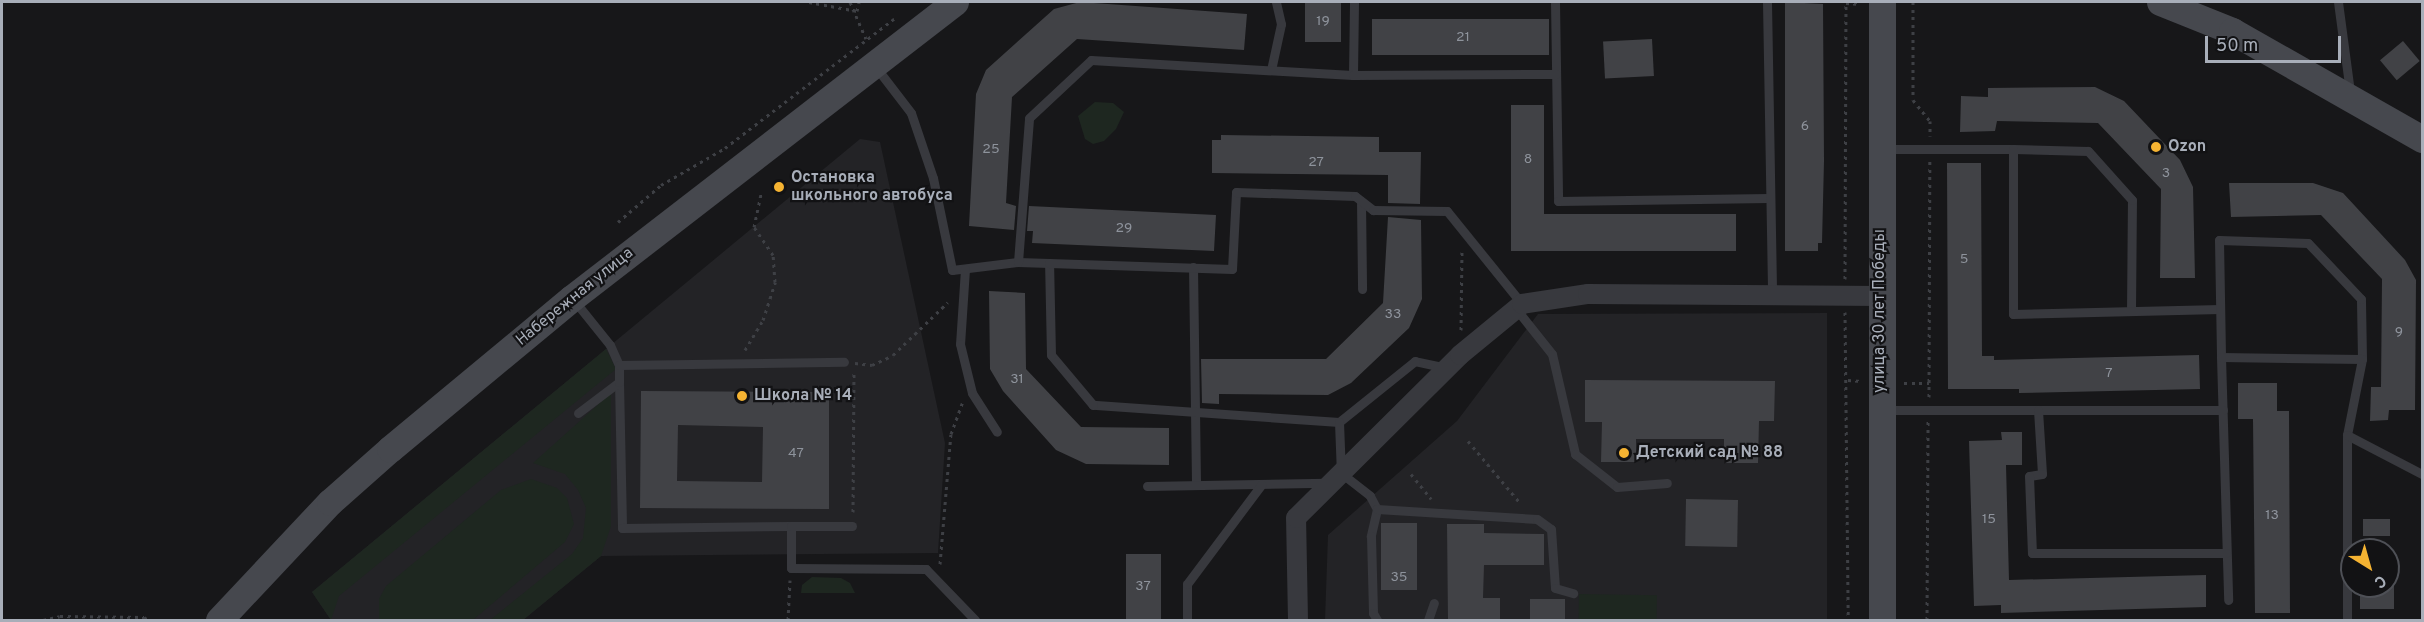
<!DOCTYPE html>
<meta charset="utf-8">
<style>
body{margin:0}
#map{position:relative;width:2424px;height:622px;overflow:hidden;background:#171719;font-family:Overpass,sans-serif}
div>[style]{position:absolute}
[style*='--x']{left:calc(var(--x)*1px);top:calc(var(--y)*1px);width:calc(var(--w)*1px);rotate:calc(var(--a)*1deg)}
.built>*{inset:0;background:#232326}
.green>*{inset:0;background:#1e2720;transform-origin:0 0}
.building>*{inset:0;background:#414246;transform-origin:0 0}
.path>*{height:3px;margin-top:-1.5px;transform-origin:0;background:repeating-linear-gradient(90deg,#3e4045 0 3px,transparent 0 7.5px)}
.lane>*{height:9px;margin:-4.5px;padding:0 4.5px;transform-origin:4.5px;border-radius:4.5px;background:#38393e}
.street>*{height:20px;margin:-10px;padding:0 10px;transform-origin:10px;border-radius:10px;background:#38393e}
.secondary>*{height:27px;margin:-13.5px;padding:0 13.5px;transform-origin:13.5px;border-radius:13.5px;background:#46484e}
.dots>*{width:16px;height:16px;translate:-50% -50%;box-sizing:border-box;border:3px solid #121214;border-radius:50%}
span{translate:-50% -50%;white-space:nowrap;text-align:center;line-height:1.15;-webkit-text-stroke:4.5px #121214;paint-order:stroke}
.number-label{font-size:14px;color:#8e939c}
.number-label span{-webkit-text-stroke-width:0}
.poi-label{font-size:16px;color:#a8aeb9;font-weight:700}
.left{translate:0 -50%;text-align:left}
.street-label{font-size:16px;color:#a8aeb9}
.frame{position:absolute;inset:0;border:3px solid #a8aeb9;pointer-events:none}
.north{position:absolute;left:2340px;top:538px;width:60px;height:60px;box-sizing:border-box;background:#121214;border:2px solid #4e5056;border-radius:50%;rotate:143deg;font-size:16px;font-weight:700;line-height:24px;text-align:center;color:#a8aeb9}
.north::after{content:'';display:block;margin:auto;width:21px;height:27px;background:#f5b332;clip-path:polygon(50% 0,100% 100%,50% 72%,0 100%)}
.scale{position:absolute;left:2205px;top:36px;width:136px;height:27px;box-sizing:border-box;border:3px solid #a8aeb9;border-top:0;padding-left:8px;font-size:18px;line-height:21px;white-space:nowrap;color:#a8aeb9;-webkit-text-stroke:4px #121214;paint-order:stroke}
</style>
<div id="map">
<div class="built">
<i style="clip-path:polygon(860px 139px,880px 142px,945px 443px,938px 553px,601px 556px,523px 620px,331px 620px,312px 592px)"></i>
<i style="clip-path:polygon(1827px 313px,1827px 620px,1325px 620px,1328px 535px,1457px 421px,1538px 314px)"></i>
</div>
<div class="green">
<i style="clip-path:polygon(1095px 102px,1113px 103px,1124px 112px,1116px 129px,1104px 141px,1093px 144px,1085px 139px,1078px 116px)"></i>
<i style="clip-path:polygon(606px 349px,616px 369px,339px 596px,331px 620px,312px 592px)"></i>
<i style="clip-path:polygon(611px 393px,611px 526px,601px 556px,523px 620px,490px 620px,572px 554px,583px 538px,586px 508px,578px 490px,565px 474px,533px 463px)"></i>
<i style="clip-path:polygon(531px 479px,557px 488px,567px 498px,574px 524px,565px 542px,473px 620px,379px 620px,379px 599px,386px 586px,501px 490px)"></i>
<i style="clip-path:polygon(812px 577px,841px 578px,850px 583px,855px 593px,801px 593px,802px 585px)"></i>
<i style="left:1579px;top:594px;width:78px;height:26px;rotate:1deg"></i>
</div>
<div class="building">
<i style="clip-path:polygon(1080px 2px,1247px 14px,1244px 50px,1077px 39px,1012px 97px,1006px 203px,1016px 206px,1014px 230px,969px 226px,976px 94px,986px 70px,1054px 9px)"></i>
<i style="left:1305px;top:2px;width:36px;height:40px"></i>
<i style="clip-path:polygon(1785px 2px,1823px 4px,1824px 161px,1822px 243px,1818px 243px,1818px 251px,1785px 251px)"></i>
<i style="left:1372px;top:19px;width:177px;height:36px"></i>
<i style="left:1652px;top:39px;width:37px;height:49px;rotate:87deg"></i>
<i style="left:2403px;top:41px;width:26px;height:30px;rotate:50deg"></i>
<i style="clip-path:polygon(2095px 87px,2124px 101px,2180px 160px,2193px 187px,2195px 278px,2160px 278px,2161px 189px,2098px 123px,1997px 121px,1995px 131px,1960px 132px,1961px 96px,1988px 97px,1988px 88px)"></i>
<i style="clip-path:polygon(1511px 105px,1544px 105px,1544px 214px,1736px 214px,1736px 251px,1511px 251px)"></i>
<i style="clip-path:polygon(1221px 135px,1379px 137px,1379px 152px,1421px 152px,1420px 204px,1388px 203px,1388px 175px,1212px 173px,1212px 140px,1221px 140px)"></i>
<i style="clip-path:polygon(1947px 163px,1981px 163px,1982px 356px,1994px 356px,1994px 360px,2199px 355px,2200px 389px,2019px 393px,2019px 389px,1948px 389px)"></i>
<i style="clip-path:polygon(2229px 183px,2313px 183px,2343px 193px,2405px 260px,2416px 280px,2415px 410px,2389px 410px,2388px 420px,2370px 421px,2371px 387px,2381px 387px,2382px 279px,2321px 215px,2231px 217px)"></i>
<i style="clip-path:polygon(1029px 206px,1216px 215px,1214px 251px,1032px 243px,1033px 231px,1027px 231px)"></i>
<i style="clip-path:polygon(1388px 217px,1421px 220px,1422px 299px,1409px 328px,1351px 383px,1328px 395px,1219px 394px,1219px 404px,1202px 403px,1201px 359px,1326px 359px,1383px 303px)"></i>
<i style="clip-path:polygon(989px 291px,1025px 293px,1026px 369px,1081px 427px,1169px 428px,1169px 465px,1086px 464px,1056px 450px,1003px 391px,990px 369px)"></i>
<i style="clip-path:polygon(1585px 380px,1775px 381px,1774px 421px,1759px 421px,1758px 463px,1724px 463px,1724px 439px,1636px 439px,1636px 462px,1601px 462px,1602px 422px,1585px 422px)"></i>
<i style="clip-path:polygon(2238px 383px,2277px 383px,2277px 411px,2289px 411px,2290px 613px,2255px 613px,2253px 419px,2238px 419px)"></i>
<i style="clip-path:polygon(evenodd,641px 391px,829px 392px,829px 509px,640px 508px,641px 391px,678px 425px,763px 427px,762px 482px,677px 481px,678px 425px)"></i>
<i style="clip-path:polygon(2001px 432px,2022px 432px,2022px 465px,2006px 465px,2009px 580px,2206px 575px,2206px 607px,2001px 613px,2001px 605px,1974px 606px,1969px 441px,2002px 440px)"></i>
<i style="left:1686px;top:499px;width:52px;height:47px;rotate:1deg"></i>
<i style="left:2363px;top:519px;width:27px;height:17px"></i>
<i style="left:1381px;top:523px;width:36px;height:67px"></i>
<i style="clip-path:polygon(1447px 524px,1484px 524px,1484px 533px,1544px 534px,1544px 565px,1484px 565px,1483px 598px,1500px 598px,1500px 621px,1448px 621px)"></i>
<i style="left:1126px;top:554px;width:35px;height:67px"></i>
<i style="left:2360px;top:586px;width:34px;height:23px"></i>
<i style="left:1530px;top:599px;width:35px;height:22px"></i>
</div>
<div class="path">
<i style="--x:809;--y:2;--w:49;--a:10.6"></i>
<i style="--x:857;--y:11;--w:9;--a:-77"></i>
<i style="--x:850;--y:2;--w:40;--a:66.6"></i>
<i style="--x:1913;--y:2;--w:98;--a:90"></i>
<i style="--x:1913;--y:100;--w:27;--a:51"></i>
<i style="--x:1930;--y:121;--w:15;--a:90"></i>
<i style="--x:1846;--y:3;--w:14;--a:4"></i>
<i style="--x:618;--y:222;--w:57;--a:-40.7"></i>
<i style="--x:661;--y:185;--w:74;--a:-30"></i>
<i style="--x:725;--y:148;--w:213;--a:-37.4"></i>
<i style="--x:1845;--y:279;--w:277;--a:-89.8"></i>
<i style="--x:1845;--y:312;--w:308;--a:89.4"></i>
<i style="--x:1461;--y:330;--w:78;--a:-89.3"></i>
<i style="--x:745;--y:350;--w:35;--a:-59"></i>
<i style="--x:763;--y:320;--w:40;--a:-72"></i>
<i style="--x:775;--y:282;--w:27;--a:-94"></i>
<i style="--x:773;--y:255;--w:34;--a:-124"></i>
<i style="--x:754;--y:227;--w:34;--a:-78"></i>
<i style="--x:855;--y:363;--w:17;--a:7"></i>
<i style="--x:872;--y:365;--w:23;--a:-25"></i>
<i style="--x:893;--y:355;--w:76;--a:-43.9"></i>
<i style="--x:1848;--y:380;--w:13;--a:4"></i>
<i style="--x:1904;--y:383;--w:25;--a:0"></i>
<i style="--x:1929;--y:397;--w:237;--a:-89.8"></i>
<i style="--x:1468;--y:441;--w:82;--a:49.9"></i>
<i style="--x:1411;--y:474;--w:32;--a:51"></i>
<i style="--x:853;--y:512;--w:140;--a:-89.6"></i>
<i style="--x:940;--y:564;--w:130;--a:-85.2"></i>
<i style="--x:951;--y:434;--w:33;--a:-70"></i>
<i style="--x:43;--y:620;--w:17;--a:-13"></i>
<i style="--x:60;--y:616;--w:84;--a:0.7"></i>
<i style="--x:144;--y:617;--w:5;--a:37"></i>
<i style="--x:788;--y:620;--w:40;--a:-87.1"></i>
<i style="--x:1927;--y:620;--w:199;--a:-89.7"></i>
</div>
<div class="lane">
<i style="--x:1555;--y:2;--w:199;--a:89.1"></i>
<i style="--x:1558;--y:201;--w:211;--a:-0.8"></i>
<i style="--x:1767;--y:2;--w:291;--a:89"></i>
<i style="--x:2338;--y:2;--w:91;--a:82.4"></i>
<i style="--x:875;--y:66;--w:59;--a:52.5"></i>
<i style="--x:911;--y:113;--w:69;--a:71.3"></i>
<i style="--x:933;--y:178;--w:94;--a:78.3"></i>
<i style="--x:952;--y:270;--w:66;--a:-6.9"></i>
<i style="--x:1271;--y:70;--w:47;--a:-77.7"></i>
<i style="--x:1281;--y:24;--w:23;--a:-103"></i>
<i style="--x:1353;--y:75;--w:73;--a:-89.2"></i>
<i style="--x:1883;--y:149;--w:130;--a:0"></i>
<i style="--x:1361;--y:201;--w:88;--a:89.3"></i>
<i style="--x:1049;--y:263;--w:31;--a:-178"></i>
<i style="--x:1018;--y:262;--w:144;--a:-85.6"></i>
<i style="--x:1029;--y:118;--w:85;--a:-43.1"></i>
<i style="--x:1091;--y:60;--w:262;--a:3.3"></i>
<i style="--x:1353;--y:75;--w:203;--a:-0.3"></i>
<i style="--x:1193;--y:267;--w:218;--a:89.2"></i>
<i style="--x:965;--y:269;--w:75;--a:93.8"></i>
<i style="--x:960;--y:344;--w:50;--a:76.2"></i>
<i style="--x:972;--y:393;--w:46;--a:57.3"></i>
<i style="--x:573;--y:299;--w:59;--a:51.2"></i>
<i style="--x:610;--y:345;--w:22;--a:66"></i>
<i style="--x:1517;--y:310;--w:56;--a:51.5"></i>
<i style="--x:1552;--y:354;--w:103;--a:77"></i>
<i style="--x:1575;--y:454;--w:53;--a:38.2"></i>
<i style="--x:1617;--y:487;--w:50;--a:-4.6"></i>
<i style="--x:2131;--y:311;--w:111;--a:-89.5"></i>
<i style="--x:2132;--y:200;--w:66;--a:-131.9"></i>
<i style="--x:2088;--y:151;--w:75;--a:-178.5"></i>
<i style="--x:2013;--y:149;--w:165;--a:90"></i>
<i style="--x:2013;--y:314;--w:207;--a:-1.4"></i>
<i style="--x:2221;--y:357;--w:243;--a:88.3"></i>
<i style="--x:1447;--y:368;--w:33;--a:-168"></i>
<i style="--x:1415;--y:361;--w:97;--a:141.2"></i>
<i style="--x:1339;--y:422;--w:247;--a:-176"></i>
<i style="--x:1093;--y:405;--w:65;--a:-130"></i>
<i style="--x:1051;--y:355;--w:92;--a:-91.2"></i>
<i style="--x:1049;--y:263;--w:183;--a:1.9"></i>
<i style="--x:1232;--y:269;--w:77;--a:-87"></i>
<i style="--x:1236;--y:192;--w:119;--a:1.9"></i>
<i style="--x:1355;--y:196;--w:23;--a:38"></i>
<i style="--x:1373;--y:210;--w:74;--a:0.8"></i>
<i style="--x:1447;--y:211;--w:119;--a:51.1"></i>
<i style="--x:619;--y:382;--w:146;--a:88.8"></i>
<i style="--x:622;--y:528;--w:169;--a:-0.7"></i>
<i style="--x:791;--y:526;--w:42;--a:90"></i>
<i style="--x:791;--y:568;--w:135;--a:0.4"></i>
<i style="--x:926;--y:569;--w:71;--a:46.1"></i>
<i style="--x:1885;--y:410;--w:338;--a:0"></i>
<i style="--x:2038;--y:410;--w:64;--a:86.4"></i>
<i style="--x:2042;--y:474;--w:13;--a:171"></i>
<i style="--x:2029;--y:476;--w:77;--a:87.8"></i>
<i style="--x:2032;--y:553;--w:194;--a:0"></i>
<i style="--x:578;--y:413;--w:51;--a:-37.1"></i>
<i style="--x:619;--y:382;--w:17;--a:-90"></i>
<i style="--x:619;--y:365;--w:225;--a:-0.8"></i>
<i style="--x:1339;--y:422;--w:51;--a:87.8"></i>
<i style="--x:1341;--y:473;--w:37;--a:38"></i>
<i style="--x:1370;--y:496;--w:15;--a:62"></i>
<i style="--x:1377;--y:509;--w:28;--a:103"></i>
<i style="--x:1371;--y:536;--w:77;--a:88.5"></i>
<i style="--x:1373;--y:613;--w:8;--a:60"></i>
<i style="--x:2347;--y:435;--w:77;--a:-78.8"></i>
<i style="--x:2362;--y:359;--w:60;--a:-91"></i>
<i style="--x:2361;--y:299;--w:77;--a:-133.4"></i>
<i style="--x:2308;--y:243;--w:89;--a:-178.1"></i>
<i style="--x:2219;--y:240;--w:117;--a:89"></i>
<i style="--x:2221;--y:357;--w:141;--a:0.8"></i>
<i style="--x:1147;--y:486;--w:180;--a:-1"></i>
<i style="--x:1377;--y:509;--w:160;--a:3.6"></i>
<i style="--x:1537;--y:519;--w:17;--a:36"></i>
<i style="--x:1551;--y:529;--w:59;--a:86.1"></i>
<i style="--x:1555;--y:588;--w:19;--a:16"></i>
<i style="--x:791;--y:526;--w:61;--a:0"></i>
<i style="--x:1187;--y:620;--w:36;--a:-90"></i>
<i style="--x:1187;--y:584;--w:124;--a:-53.2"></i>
<i style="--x:1428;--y:620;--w:18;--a:-71"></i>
<i style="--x:2347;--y:620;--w:185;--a:-90"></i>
<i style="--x:2347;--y:435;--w:85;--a:27.5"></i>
</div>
<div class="street">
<i style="--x:1298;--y:620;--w:102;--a:-91.1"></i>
<i style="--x:1296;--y:518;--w:231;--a:-44.8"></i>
<i style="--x:1460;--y:355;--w:80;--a:-39.4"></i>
<i style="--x:1522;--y:304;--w:67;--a:-8.6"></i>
<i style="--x:1588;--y:294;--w:292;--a:0.4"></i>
</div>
<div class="secondary">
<i style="--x:1882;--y:2;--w:618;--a:90"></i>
<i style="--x:2160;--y:2;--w:78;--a:21.9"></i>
<i style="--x:2232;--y:31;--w:219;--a:29.6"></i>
<i style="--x:219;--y:620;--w:162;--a:-46.8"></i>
<i style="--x:330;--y:502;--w:80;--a:-41.5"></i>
<i style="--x:390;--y:449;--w:236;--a:-39.7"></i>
<i style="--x:572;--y:298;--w:484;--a:-37.7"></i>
</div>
<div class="dots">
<i style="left:2156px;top:147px;background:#f5b332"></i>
<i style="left:779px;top:187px;background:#f5b332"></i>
<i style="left:742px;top:396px;background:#f5b332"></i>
<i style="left:1624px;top:453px;background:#f5b332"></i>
</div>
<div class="number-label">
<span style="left:1323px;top:22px">19</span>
<span style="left:1463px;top:38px">21</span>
<span style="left:1805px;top:127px">6</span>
<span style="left:991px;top:150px">25</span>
<span style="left:1528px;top:160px">8</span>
<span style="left:1316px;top:163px">27</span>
<span style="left:2166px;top:174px">3</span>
<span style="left:1124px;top:229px">29</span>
<span style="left:1964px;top:260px">5</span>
<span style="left:1393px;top:315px">33</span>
<span style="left:2399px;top:333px">9</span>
<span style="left:2109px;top:374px">7</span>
<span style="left:1017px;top:380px">31</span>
<span style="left:796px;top:454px">47</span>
<span style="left:2272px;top:516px">13</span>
<span style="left:1989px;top:520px">15</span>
<span style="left:1399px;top:578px">35</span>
<span style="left:1143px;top:587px">37</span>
</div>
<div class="poi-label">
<span class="left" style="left:2168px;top:147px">Ozon</span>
<span class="left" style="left:791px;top:187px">Остановка<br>школьного автобуса</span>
<span class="left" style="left:754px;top:396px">Школа № 14</span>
<span class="left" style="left:1636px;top:453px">Детский сад № 88</span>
</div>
<div class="street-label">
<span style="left:575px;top:297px;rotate:-39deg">Набережная улица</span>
<span style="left:1880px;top:311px;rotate:-90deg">улица 30 лет Победы</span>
</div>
<div class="frame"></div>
<div class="north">С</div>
<div class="scale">50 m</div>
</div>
